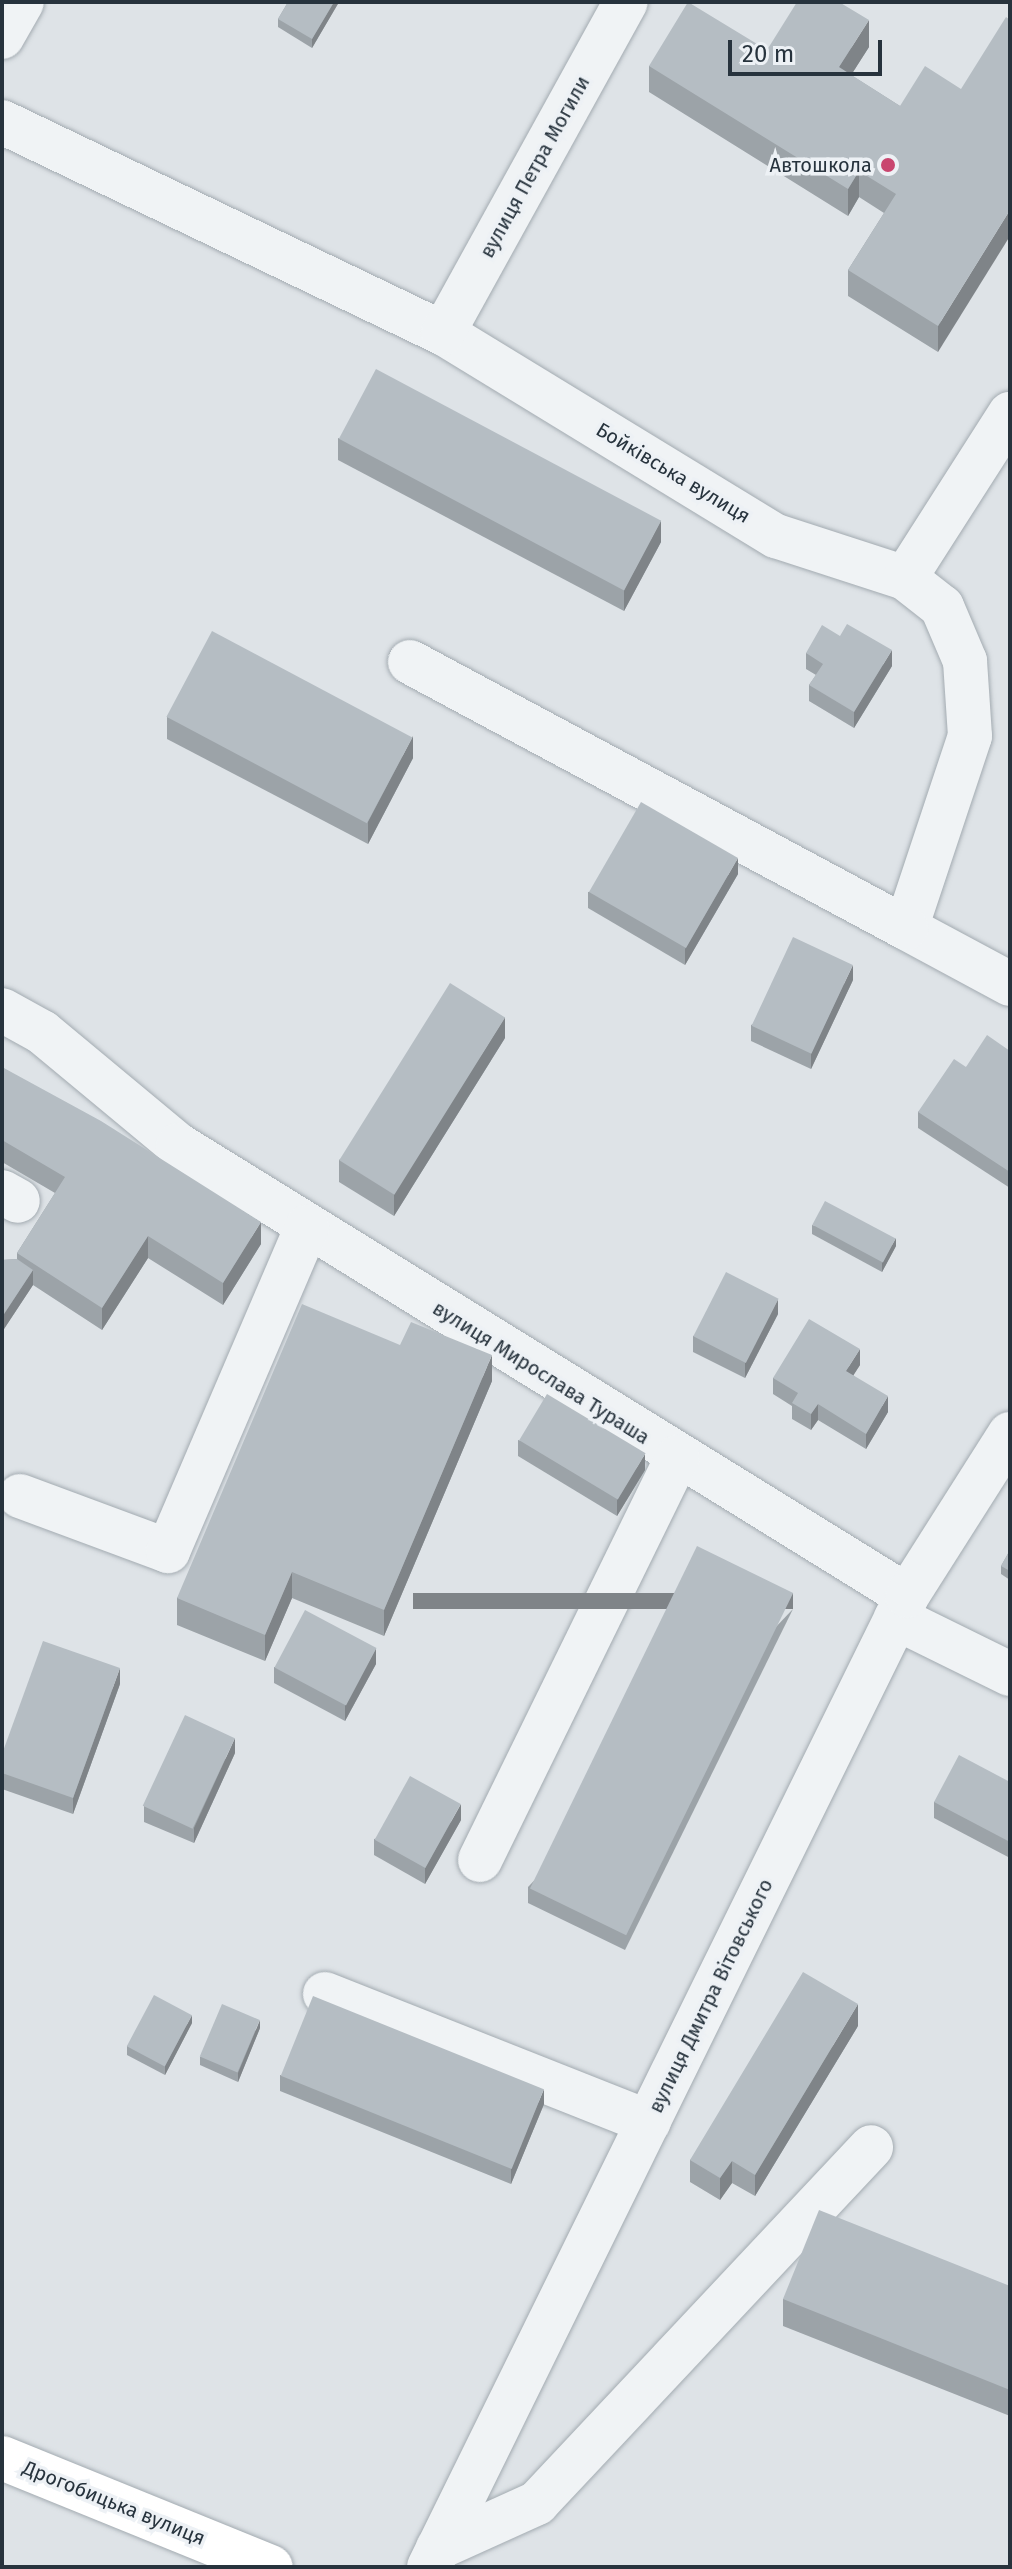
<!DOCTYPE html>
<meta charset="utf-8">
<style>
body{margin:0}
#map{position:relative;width:1012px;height:2569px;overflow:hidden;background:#dee3e7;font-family:"Fira Sans",sans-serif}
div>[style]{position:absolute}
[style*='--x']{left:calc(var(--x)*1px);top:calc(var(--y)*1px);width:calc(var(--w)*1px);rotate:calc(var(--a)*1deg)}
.roads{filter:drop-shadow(0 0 2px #a3abb1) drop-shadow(0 0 2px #a3abb1)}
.minor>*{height:44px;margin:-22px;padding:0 22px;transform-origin:22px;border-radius:22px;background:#f0f3f5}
.major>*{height:44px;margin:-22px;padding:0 22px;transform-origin:22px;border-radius:22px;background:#fff}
.wall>*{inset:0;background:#9ca3a8}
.shaded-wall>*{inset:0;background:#7f8488;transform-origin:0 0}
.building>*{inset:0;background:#b5bdc3;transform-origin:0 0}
.dots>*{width:22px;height:22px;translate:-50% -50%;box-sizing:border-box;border:4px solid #edf1f5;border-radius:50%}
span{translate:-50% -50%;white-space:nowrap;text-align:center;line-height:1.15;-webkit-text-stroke:7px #edf1f5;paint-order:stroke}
.poi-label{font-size:20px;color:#27333d}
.right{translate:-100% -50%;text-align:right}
.street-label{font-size:20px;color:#27333d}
.frame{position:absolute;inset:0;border:4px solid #27333d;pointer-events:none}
.scale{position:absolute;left:728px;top:40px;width:154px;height:36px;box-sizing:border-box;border:4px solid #27333d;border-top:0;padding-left:10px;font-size:24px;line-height:28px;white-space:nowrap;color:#27333d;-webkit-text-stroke:6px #edf1f5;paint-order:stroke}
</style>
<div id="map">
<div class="roads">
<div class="minor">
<i style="--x:2;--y:37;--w:40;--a:-60.3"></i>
<i style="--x:2;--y:122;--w:489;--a:25.6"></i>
<i style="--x:443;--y:333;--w:390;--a:31.4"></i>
<i style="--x:776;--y:536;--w:136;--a:18"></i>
<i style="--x:905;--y:578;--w:47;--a:38.1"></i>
<i style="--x:942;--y:607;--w:59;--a:66.9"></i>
<i style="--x:965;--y:661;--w:75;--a:86.2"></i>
<i style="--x:970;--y:736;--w:202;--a:108.4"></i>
<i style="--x:906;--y:928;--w:118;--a:28.3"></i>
<i style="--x:443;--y:333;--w:378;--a:-61.1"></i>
<i style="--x:905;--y:578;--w:195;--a:-57.4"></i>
<i style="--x:410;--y:662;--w:563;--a:28.2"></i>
<i style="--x:2;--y:1010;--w:46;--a:28.8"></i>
<i style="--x:42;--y:1032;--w:177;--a:39.7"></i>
<i style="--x:178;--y:1145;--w:857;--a:31.74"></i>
<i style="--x:2;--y:1192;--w:18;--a:29"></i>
<i style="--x:20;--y:1496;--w:158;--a:20.4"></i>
<i style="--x:168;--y:1551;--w:353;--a:-66.8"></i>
<i style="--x:896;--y:1618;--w:127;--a:26.2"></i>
<i style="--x:480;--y:1860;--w:449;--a:-63.9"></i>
<i style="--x:325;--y:1994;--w:348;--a:21.6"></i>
<i style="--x:438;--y:2548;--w:109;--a:-24.4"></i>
<i style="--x:537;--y:2503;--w:488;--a:-46.8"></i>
<i style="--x:429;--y:2567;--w:1082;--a:-63.79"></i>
<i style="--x:907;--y:1596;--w:192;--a:-57.6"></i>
</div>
<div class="major">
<i style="--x:2;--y:2458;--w:290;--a:22.1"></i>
</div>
</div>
<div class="wall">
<i style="clip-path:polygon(288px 2px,339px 2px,312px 48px,278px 27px,278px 19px)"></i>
<i style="clip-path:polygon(869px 47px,851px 75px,900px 106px,961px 89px,938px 352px,848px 296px,848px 270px,884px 213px,859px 197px,848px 216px,649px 92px,649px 66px,767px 50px)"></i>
<i style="clip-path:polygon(338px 438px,661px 542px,624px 611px,338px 460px)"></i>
<i style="clip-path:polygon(806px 653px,892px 666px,854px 728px,809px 701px,809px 685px,816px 675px,806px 669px)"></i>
<i style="clip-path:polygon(167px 717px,413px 758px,368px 844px,167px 739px)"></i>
<i style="clip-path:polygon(738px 874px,685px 965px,588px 908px,588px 892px)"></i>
<i style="clip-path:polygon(853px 980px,811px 1069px,751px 1041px,751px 1025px)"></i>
<i style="clip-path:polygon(505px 1038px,394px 1216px,339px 1182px,339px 1160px)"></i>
<i style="clip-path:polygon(1010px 1051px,1010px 1188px,918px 1128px,918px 1112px,966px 1067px)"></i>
<i style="clip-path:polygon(2px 1067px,261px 1244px,223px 1305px,148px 1258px,102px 1330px,33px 1285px,2px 1332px,2px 1260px,17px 1259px,17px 1253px,55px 1193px,2px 1162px)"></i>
<i style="clip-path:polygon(812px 1225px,896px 1246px,882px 1272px,812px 1234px)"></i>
<i style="clip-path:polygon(778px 1314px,745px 1378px,693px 1352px,693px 1336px)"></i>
<i style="clip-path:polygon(400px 1345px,492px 1381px,384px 1636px,292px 1598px,265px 1661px,177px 1625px,177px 1598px)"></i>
<i style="clip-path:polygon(860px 1365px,853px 1375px,888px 1412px,866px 1449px,818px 1420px,811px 1430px,792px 1419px,792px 1406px,773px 1394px,773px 1378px)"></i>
<i style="clip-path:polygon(518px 1440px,645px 1470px,617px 1516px,518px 1456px)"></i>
<i style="clip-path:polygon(1010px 1550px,1010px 1580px,1001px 1574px,1001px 1566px)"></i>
<i style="clip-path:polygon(793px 1609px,625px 1950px,528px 1903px,528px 1887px)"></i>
<i style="clip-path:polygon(376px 1664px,345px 1721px,274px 1683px,274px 1667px)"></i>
<i style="clip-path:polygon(120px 1684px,73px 1814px,2px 1789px,2px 1754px)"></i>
<i style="clip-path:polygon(235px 1753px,194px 1843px,144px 1822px,144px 1806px)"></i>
<i style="clip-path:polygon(1010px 1782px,1010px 1858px,934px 1818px,934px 1802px)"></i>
<i style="clip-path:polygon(461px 1820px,425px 1884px,374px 1855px,374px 1839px)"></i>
<i style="clip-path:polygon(192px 2023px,165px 2075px,127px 2055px,127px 2046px)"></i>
<i style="clip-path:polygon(858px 2026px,755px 2196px,732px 2183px,720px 2200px,690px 2182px,690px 2160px)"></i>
<i style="clip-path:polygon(260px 2028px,238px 2082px,200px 2065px,200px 2057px)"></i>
<i style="clip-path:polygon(280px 2075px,544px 2104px,511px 2184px,280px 2091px)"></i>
<i style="clip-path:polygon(1010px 2286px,1010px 2416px,783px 2326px,783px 2299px)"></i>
</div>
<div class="shaded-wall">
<i style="clip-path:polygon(334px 2px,339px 2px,312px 48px,312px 39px)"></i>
<i style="clip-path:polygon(869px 20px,869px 47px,839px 94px,839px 67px)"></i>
<i style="clip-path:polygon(859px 171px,859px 197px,848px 216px,848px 189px)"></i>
<i style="clip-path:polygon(1010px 210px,1010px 236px,938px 352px,938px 326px)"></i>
<i style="clip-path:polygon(661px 520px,661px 542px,624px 611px,624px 590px)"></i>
<i style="clip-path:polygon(892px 650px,892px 666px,854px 728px,854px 712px)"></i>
<i style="clip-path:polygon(413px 736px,413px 758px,368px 844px,368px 822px)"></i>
<i style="clip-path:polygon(738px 858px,738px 874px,685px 965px,685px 949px)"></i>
<i style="clip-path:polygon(853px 965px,853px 980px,811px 1069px,811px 1053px)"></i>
<i style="clip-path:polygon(505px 1017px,505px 1038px,394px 1216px,394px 1194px)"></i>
<i style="clip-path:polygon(261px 1222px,261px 1244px,223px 1305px,223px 1283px)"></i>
<i style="clip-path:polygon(148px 1236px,148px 1258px,102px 1330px,102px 1308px)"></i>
<i style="clip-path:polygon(896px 1238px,896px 1246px,882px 1272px,882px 1263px)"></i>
<i style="clip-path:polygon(33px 1270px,33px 1285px,2px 1332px,2px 1317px)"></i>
<i style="clip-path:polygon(778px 1299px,778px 1314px,745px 1378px,745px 1362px)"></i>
<i style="clip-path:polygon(860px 1349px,860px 1365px,846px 1387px,846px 1371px)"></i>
<i style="clip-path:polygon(492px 1355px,492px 1381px,384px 1636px,384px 1610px)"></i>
<i style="clip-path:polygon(888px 1396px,888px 1412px,866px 1449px,866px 1434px)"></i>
<i style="clip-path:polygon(818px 1404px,818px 1420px,811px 1430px,811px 1414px)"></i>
<i style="clip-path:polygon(645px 1454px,645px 1470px,617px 1516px,617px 1500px)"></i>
<i style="clip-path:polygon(292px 1572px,292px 1598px,265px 1661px,265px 1635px)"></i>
<i style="left:793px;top:1593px;width:16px;height:380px;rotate:90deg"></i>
<i style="clip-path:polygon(376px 1648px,376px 1664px,345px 1721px,345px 1705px)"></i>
<i style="clip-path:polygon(120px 1668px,120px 1684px,73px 1814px,73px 1798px)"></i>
<i style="clip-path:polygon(235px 1738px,235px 1753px,194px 1843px,194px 1828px)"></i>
<i style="clip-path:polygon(461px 1804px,461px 1820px,425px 1884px,425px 1868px)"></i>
<i style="clip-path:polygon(858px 2004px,858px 2026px,755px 2196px,755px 2175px)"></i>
<i style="clip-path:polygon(192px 2015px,192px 2023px,165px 2075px,165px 2066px)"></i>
<i style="clip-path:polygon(260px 2020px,260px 2028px,238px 2082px,238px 2073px)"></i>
<i style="clip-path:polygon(544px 2089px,544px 2104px,511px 2184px,511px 2168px)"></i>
<i style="clip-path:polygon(732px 2161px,732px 2183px,720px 2200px,720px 2178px)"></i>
</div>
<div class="building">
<i style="clip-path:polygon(288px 2px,334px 2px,312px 39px,278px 19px)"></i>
<i style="clip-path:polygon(688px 2px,767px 50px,797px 2px,839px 2px,869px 20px,839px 67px,900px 106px,925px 66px,961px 89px,1006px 17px,1010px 20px,1010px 210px,938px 326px,848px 270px,896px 194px,859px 171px,848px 189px,649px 66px)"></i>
<i style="left:376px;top:369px;width:323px;height:79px;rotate:28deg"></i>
<i style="clip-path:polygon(847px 624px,892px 650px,854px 712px,809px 685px,823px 664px,806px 653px,822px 625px,840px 636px)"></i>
<i style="left:212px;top:631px;width:227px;height:97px;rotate:28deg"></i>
<i style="left:641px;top:802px;width:112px;height:104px;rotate:30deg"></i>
<i style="left:793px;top:937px;width:66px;height:98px;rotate:25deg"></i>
<i style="left:450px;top:983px;width:65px;height:209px;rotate:32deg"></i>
<i style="clip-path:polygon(987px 1035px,1010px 1051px,1010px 1172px,918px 1112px,954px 1059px,966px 1067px)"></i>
<i style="clip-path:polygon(2px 1067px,101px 1121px,261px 1222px,223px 1283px,148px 1236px,102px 1308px,17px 1253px,65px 1177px,2px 1140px)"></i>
<i style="left:825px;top:1201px;width:80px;height:27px;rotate:28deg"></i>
<i style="clip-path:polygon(17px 1259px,33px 1270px,2px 1317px,2px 1260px)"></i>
<i style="left:726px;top:1272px;width:59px;height:72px;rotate:27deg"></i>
<i style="clip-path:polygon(302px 1304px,400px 1345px,411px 1322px,492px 1355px,384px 1610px,292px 1572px,265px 1635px,177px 1598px)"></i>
<i style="clip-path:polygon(809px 1319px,860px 1349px,846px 1371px,888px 1396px,866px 1434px,818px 1404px,811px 1414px,792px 1403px,798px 1393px,773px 1378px)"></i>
<i style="left:547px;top:1394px;width:115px;height:54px;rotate:31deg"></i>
<i style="left:697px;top:1546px;width:107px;height:381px;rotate:26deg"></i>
<i style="clip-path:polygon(1010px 1550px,1010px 1571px,1001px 1566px)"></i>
<i style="left:305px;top:1610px;width:81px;height:65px;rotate:28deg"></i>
<i style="clip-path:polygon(43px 1641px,120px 1668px,73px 1798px,2px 1773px,2px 1754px)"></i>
<i style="left:185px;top:1715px;width:55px;height:100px;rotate:25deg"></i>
<i style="clip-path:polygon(959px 1755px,1010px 1782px,1010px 1842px,934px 1802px)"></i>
<i style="left:410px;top:1776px;width:58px;height:73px;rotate:29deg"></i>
<i style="clip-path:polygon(803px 1972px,858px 2004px,755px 2175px,732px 2161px,720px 2178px,690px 2160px)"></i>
<i style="left:154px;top:1995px;width:43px;height:58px;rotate:28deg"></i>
<i style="left:313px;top:1996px;width:249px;height:86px;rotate:22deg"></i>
<i style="left:222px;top:2004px;width:41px;height:57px;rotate:23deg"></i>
<i style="clip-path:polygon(819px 2210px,1010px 2286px,1010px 2390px,783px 2299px)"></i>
</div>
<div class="dots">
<i style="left:888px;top:165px;background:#c9466f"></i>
</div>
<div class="poi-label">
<span class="right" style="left:872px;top:165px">Автошкола</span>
</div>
<div class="street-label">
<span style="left:535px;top:167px;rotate:-61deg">вулиця Петра Могили</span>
<span style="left:673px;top:473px;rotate:31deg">Бойківська вулиця</span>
<span style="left:541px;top:1373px;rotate:32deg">вулиця Мирослава Тураша</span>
<span style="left:711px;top:1996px;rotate:-64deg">вулиця Дмитра Вітовського</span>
<span style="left:114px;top:2503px;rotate:22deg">Дрогобицька вулиця</span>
</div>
<div class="frame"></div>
<div class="scale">20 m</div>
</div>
